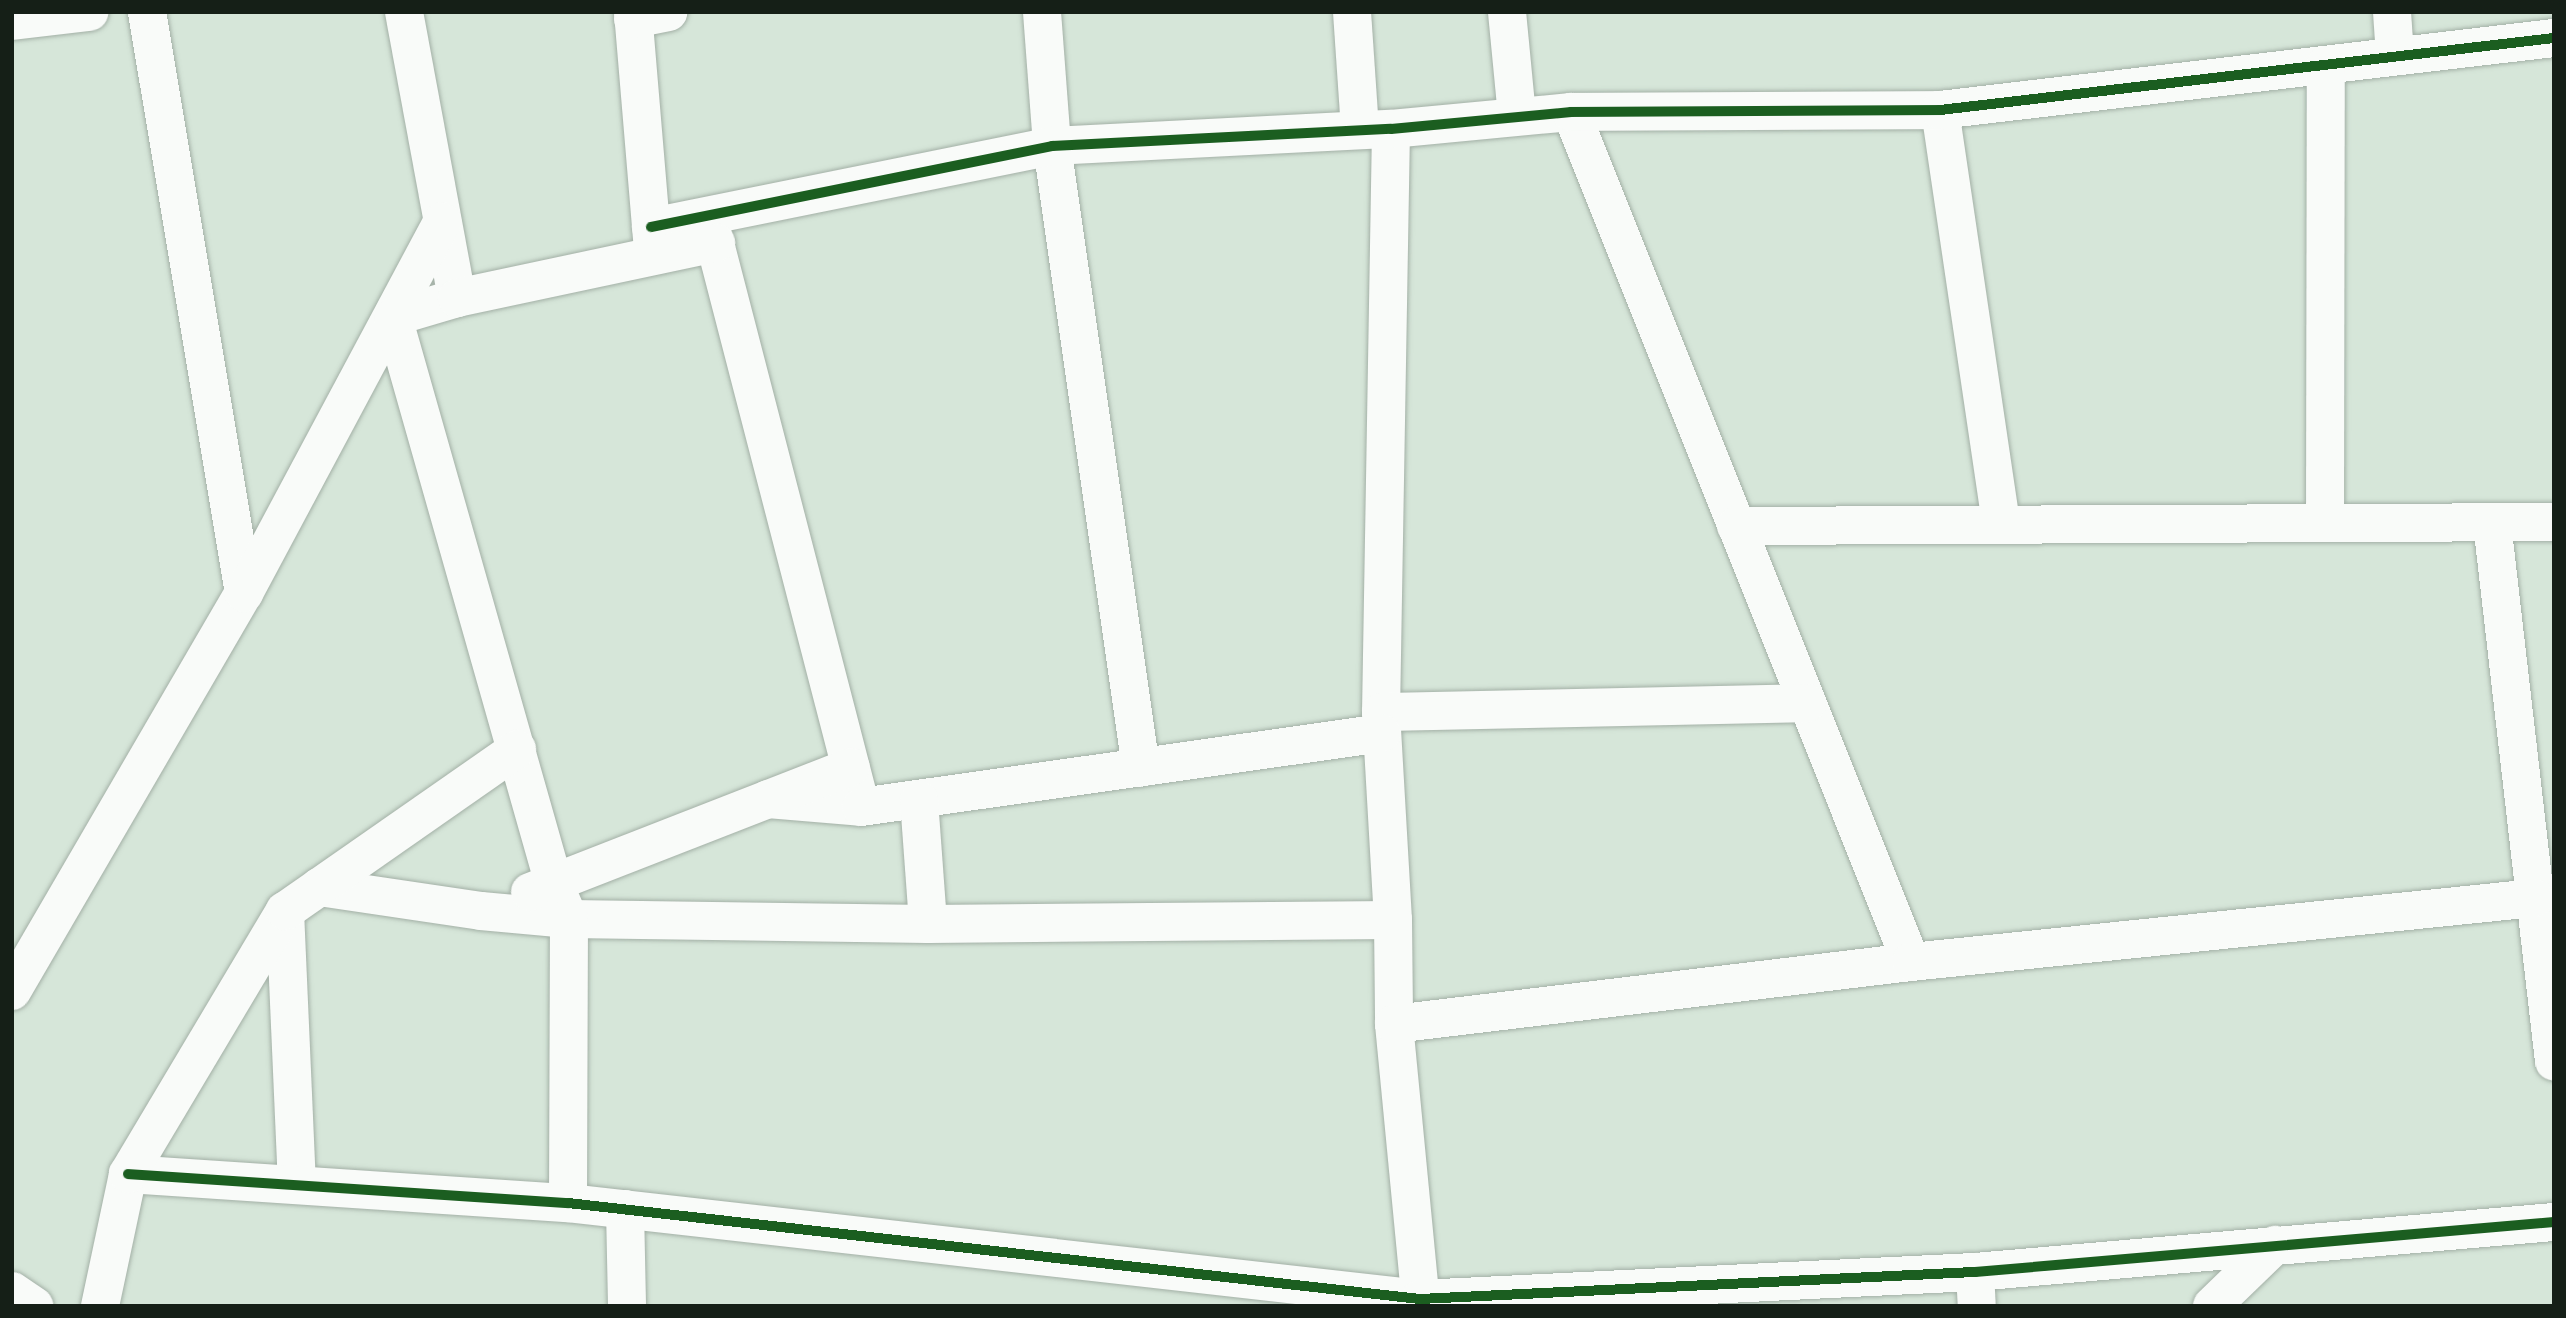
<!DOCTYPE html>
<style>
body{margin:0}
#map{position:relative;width:2566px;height:1318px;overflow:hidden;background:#d6e6d9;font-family:Lora,serif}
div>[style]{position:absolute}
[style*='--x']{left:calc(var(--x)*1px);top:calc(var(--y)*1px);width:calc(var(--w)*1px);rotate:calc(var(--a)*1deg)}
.roads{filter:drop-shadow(0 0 2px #a3b0a6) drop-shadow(0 0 2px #a3b0a6)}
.street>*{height:38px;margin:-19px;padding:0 19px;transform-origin:19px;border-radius:19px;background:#f9fbf9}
.cycleway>*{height:10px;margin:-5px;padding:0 5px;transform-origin:5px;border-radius:5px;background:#1b5e20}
span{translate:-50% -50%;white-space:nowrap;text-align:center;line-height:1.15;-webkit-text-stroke:6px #d0ecd4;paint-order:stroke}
.frame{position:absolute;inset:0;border:14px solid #151f17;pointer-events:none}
</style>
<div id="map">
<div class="roads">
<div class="street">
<i style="--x:147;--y:12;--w:589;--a:80.52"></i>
<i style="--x:404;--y:12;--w:291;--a:79.5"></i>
<i style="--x:633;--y:12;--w:240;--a:85.2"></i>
<i style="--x:1042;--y:12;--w:134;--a:85.7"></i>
<i style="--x:1052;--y:146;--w:628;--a:81.86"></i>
<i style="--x:1352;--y:12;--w:118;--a:86.1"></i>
<i style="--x:1507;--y:12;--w:103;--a:84.5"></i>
<i style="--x:2392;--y:12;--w:44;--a:86.1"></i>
<i style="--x:633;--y:19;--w:36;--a:-11"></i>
<i style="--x:12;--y:21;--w:78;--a:-6.7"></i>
<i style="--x:1940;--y:110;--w:419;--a:81.6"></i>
<i style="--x:1571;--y:112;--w:915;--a:68.2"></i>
<i style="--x:1391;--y:129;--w:583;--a:90.98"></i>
<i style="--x:1381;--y:712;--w:208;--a:86.7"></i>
<i style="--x:1393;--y:920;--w:104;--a:89.4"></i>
<i style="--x:1394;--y:1024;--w:283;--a:84.5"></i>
<i style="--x:709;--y:220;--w:606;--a:75.48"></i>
<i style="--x:651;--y:227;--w:409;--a:-11.4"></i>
<i style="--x:1052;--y:146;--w:339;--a:-2.9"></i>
<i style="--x:1391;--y:129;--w:181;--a:-5.4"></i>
<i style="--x:1571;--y:112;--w:369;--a:-0.3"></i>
<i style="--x:1940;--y:110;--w:618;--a:-6.69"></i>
<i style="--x:2325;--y:523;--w:458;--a:-89.9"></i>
<i style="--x:2492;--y:523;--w:542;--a:83.43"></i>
<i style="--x:1736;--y:526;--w:818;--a:-0.28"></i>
<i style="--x:1381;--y:712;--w:426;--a:-1.2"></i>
<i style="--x:768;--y:799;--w:93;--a:4.9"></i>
<i style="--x:861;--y:807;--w:526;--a:-8.08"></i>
<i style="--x:919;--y:800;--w:124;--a:85.8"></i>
<i style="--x:319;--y:887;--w:164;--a:8.4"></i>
<i style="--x:481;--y:911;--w:88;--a:5.2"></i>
<i style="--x:569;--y:919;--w:359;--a:0.8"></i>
<i style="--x:928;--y:924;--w:465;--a:-0.5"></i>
<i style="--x:530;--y:892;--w:344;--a:-21.3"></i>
<i style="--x:285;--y:911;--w:274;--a:87.5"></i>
<i style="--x:12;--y:991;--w:461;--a:-59.8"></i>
<i style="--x:244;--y:593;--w:421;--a:-61.9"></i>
<i style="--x:1394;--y:1024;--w:521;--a:-6.84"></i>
<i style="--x:1911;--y:962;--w:627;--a:-5.86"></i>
<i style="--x:128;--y:1174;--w:441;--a:3.8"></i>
<i style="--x:568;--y:1203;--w:857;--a:6.43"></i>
<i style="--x:1420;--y:1299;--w:556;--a:-2.79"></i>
<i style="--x:1975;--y:1272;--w:581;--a:-4.94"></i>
<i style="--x:568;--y:1203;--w:284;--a:-89.8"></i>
<i style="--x:569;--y:919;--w:38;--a:-113"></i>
<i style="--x:554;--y:884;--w:589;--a:-105.85"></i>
<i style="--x:393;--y:317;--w:67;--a:-16.5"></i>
<i style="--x:457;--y:298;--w:265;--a:-12"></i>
<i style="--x:625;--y:1209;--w:97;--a:88.8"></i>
<i style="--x:1975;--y:1272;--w:34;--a:87"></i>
<i style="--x:12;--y:1291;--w:27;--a:34"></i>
<i style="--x:100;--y:1306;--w:135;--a:-78"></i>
<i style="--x:128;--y:1174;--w:306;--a:-59.2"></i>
<i style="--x:285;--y:911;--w:283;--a:-34.9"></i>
<i style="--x:2212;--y:1306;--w:88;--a:-44.1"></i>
</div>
</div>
<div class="cycleway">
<i style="--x:651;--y:227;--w:409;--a:-11.4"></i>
<i style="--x:1052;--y:146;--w:339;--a:-2.9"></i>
<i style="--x:1391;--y:129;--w:181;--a:-5.4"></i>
<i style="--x:1571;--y:112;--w:369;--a:-0.3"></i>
<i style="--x:1940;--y:110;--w:618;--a:-6.69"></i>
<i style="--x:128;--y:1174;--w:441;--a:3.8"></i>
<i style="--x:568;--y:1203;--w:857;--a:6.43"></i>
<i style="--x:1420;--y:1299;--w:556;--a:-2.79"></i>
<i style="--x:1975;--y:1272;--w:581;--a:-4.94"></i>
</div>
<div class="frame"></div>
</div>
